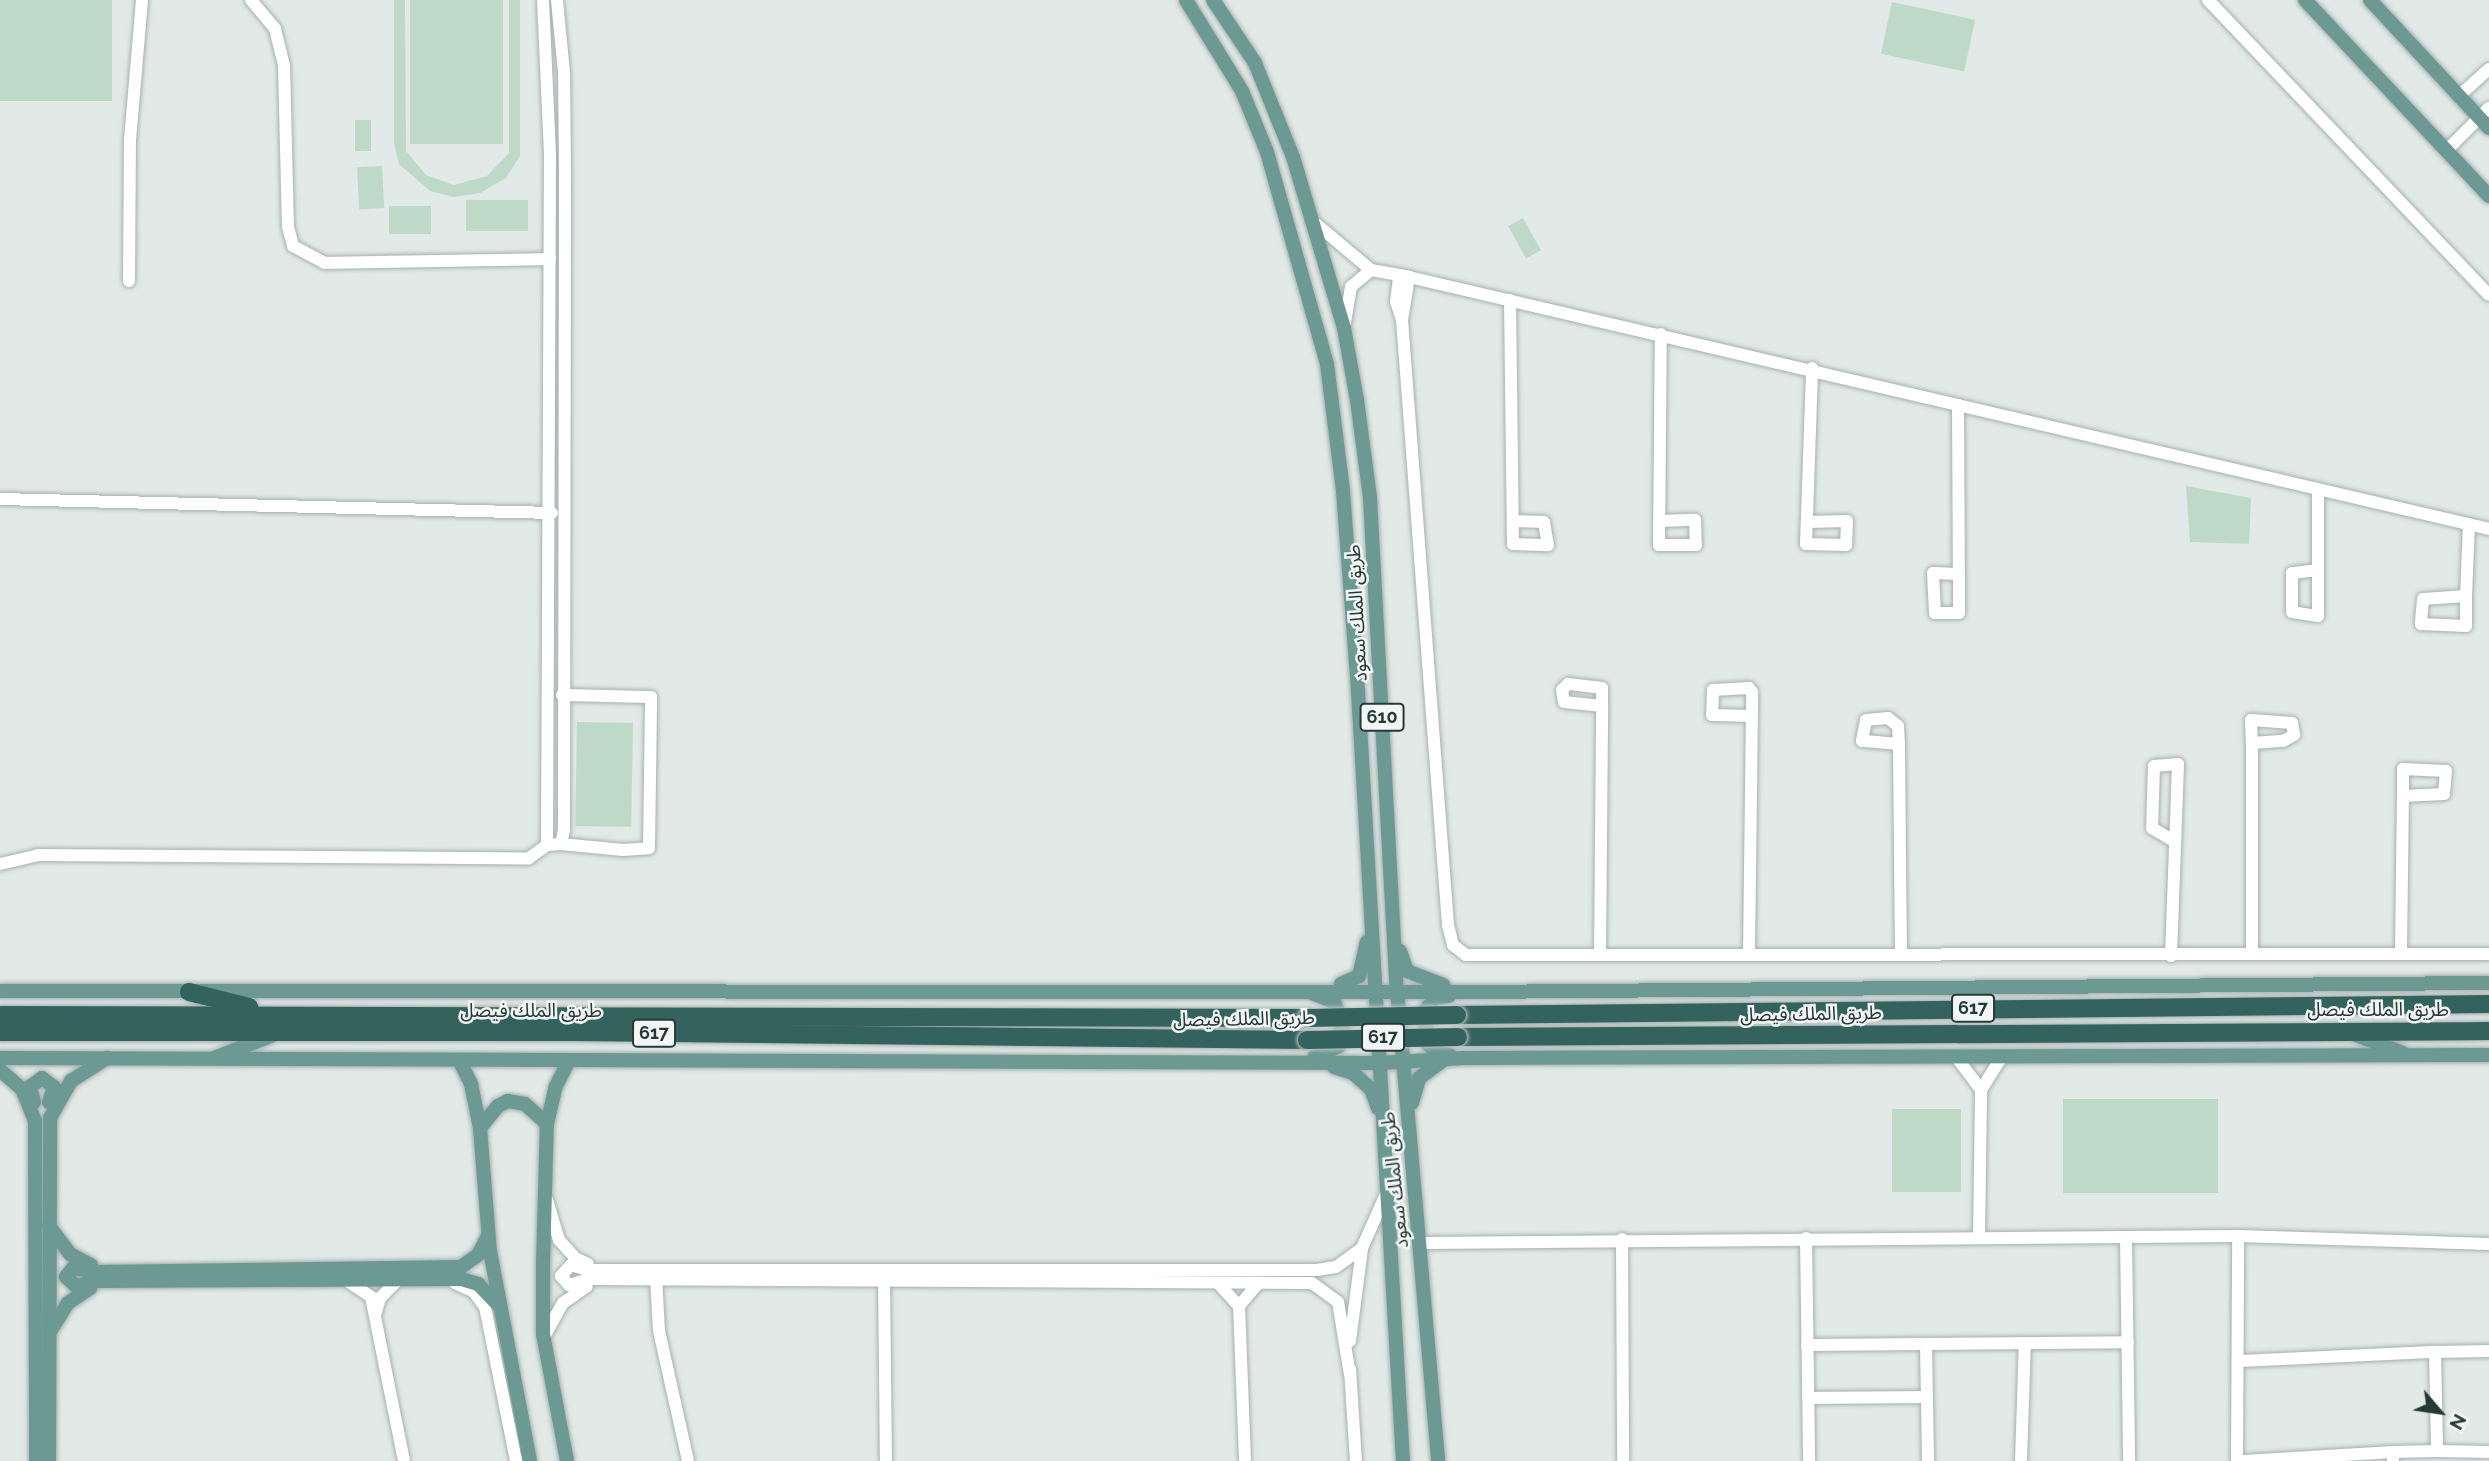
<!DOCTYPE html>
<meta charset="utf-8">
<style>
body{margin:0}
#map{position:relative;width:2489px;height:1461px;overflow:hidden;background:#e2eae8;font-family:Raleway,"Noto Sans Arabic",sans-serif}
div>[style]{position:absolute}
[style*='--x']{left:calc(var(--x)*1px);top:calc(var(--y)*1px);width:calc(var(--w)*1px);rotate:calc(var(--a)*1deg)}
.green>*{inset:0;background:#bed9c8;transform-origin:0 0}
.roads{filter:drop-shadow(0 0 2px #a6b1af) drop-shadow(0 0 2px #a6b1af)}
.minor>*{height:12px;margin:-6px;padding:0 6px;transform-origin:6px;border-radius:6px;background:#fff}
.major>*{height:14px;margin:-7px;padding:0 7px;transform-origin:7px;border-radius:7px;background:#6c9a93}
.highway>*{height:18px;margin:-9px;padding:0 9px;transform-origin:9px;border-radius:9px;background:#34625d}
.bridges{filter:drop-shadow(0 0 2px #bec4c3) drop-shadow(0 0 2px #bec4c3)}
.highway-bridge>*{height:18px;margin:-9px;padding:0 9px;transform-origin:9px;border-radius:9px;background:#34625d}
span{translate:-50% -50%;white-space:nowrap;text-align:center;line-height:1.15;-webkit-text-stroke:5px #f2f7f5;paint-order:stroke}
.shield-label span{padding:2px 5px;background:#f2f7f5;border:2px solid;border-radius:5px;-webkit-text-stroke-width:0}
.shield-label{font-size:18px;color:#253936;font-weight:700}
.street-label{font-size:19px;color:#253936}
.north{position:absolute;left:2405px;top:1377px;width:70px;height:70px;-webkit-text-stroke:5px #f2f7f5;paint-order:stroke;rotate:119deg;font-size:19px;font-weight:700;line-height:28px;text-align:center;color:#253936}
.north::after{content:'';display:block;margin:auto;width:24px;height:32px;background:#253936;clip-path:polygon(50% 0,100% 100%,50% 72%,0 100%)}
</style>
<div id="map">
<div class="green">
<i style="left:0;top:0;width:112px;height:101px"></i>
<i style="clip-path:polygon(394px 0,405px 0,406px 151px,426px 175px,454px 185px,487px 176px,509px 153px,509px 0,520px 0,520px 156px,506px 178px,480px 193px,453px 197px,430px 191px,399px 164px,394px 143px)"></i>
<i style="left:410px;top:0;width:93px;height:144px"></i>
<i style="left:1892px;top:2px;width:85px;height:53px;rotate:12deg"></i>
<i style="left:355px;top:120px;width:16px;height:31px"></i>
<i style="left:382px;top:166px;width:42px;height:25px;rotate:87deg"></i>
<i style="left:528px;top:200px;width:31px;height:62px;rotate:90deg"></i>
<i style="left:389px;top:206px;width:42px;height:28px"></i>
<i style="left:1523px;top:218px;width:37px;height:17px;rotate:61deg"></i>
<i style="clip-path:polygon(2186px 486px,2251px 498px,2249px 544px,2190px 542px)"></i>
<i style="left:577px;top:722px;width:56px;height:104px;rotate:1deg"></i>
<i style="left:2063px;top:1099px;width:155px;height:94px"></i>
<i style="left:1892px;top:1109px;width:69px;height:83px"></i>
</div>
<div class="roads">
<div class="minor">
<i style="--x:251;--y:0;--w:38;--a:50"></i>
<i style="--x:275;--y:29;--w:37;--a:76"></i>
<i style="--x:284;--y:65;--w:162;--a:88.6"></i>
<i style="--x:288;--y:227;--w:20;--a:75"></i>
<i style="--x:293;--y:246;--w:36;--a:28"></i>
<i style="--x:325;--y:263;--w:225;--a:-1"></i>
<i style="--x:543;--y:0;--w:155;--a:87.4"></i>
<i style="--x:550;--y:155;--w:690;--a:90.25"></i>
<i style="--x:547;--y:845;--w:14;--a:-4"></i>
<i style="--x:561;--y:844;--w:14;--a:-78"></i>
<i style="--x:564;--y:830;--w:653;--a:-89.91"></i>
<i style="--x:565;--y:177;--w:105;--a:-90.5"></i>
<i style="--x:564;--y:72;--w:72;--a:-95.6"></i>
<i style="--x:2208;--y:0;--w:407;--a:46.4"></i>
<i style="--x:2460;--y:95;--w:39;--a:-42"></i>
<i style="--x:2446;--y:151;--w:61;--a:-45"></i>
<i style="--x:1315;--y:223;--w:73;--a:40"></i>
<i style="--x:1371;--y:270;--w:26;--a:140"></i>
<i style="--x:1351;--y:287;--w:42;--a:99.7"></i>
<i style="--x:1371;--y:270;--w:39;--a:10"></i>
<i style="--x:1409;--y:277;--w:44;--a:99.2"></i>
<i style="--x:1402;--y:320;--w:19;--a:-108"></i>
<i style="--x:1396;--y:302;--w:26;--a:-83"></i>
<i style="--x:1409;--y:277;--w:1109;--a:13.13"></i>
<i style="--x:129;--y:281;--w:141;--a:-89.6"></i>
<i style="--x:130;--y:140;--w:141;--a:-85.1"></i>
<i style="--x:1510;--y:300;--w:244;--a:89.3"></i>
<i style="--x:1513;--y:544;--w:35;--a:2"></i>
<i style="--x:1548;--y:545;--w:23;--a:-100"></i>
<i style="--x:1544;--y:522;--w:31;--a:-178"></i>
<i style="--x:1402;--y:320;--w:607;--a:85.65"></i>
<i style="--x:1448;--y:925;--w:21;--a:76"></i>
<i style="--x:1453;--y:945;--w:16;--a:38"></i>
<i style="--x:1466;--y:955;--w:1023;--a:-0.06"></i>
<i style="--x:1958;--y:405;--w:169;--a:89.7"></i>
<i style="--x:1959;--y:574;--w:39;--a:90"></i>
<i style="--x:1959;--y:613;--w:24;--a:180"></i>
<i style="--x:1935;--y:613;--w:40;--a:-92.9"></i>
<i style="--x:1933;--y:573;--w:26;--a:2"></i>
<i style="--x:0;--y:499;--w:552;--a:1.45"></i>
<i style="--x:1659;--y:521;--w:36;--a:-2"></i>
<i style="--x:1695;--y:520;--w:25;--a:88"></i>
<i style="--x:1696;--y:545;--w:37;--a:180"></i>
<i style="--x:1659;--y:545;--w:211;--a:-89.5"></i>
<i style="--x:1807;--y:522;--w:40;--a:-1.4"></i>
<i style="--x:1847;--y:521;--w:24;--a:92"></i>
<i style="--x:1846;--y:545;--w:40;--a:-178.6"></i>
<i style="--x:1806;--y:544;--w:176;--a:-88"></i>
<i style="--x:2318;--y:570;--w:26;--a:173"></i>
<i style="--x:2292;--y:573;--w:39;--a:90"></i>
<i style="--x:2292;--y:612;--w:26;--a:9"></i>
<i style="--x:2318;--y:616;--w:125;--a:-90"></i>
<i style="--x:2466;--y:596;--w:43;--a:176"></i>
<i style="--x:2423;--y:599;--w:25;--a:95"></i>
<i style="--x:2421;--y:624;--w:45;--a:2.5"></i>
<i style="--x:2466;--y:626;--w:30;--a:-90"></i>
<i style="--x:2466;--y:596;--w:72;--a:-87.6"></i>
<i style="--x:2252;--y:743;--w:31;--a:-4"></i>
<i style="--x:2283;--y:741;--w:13;--a:-29"></i>
<i style="--x:2294;--y:735;--w:12;--a:-99"></i>
<i style="--x:2292;--y:723;--w:41;--a:-175.8"></i>
<i style="--x:2251;--y:720;--w:23;--a:88"></i>
<i style="--x:2252;--y:743;--w:211;--a:90"></i>
<i style="--x:1899;--y:744;--w:37;--a:-175"></i>
<i style="--x:1862;--y:741;--w:21;--a:-79"></i>
<i style="--x:1866;--y:720;--w:22;--a:-5"></i>
<i style="--x:1888;--y:718;--w:13;--a:39"></i>
<i style="--x:1898;--y:726;--w:18;--a:87"></i>
<i style="--x:1899;--y:744;--w:114;--a:89.5"></i>
<i style="--x:1900;--y:858;--w:94;--a:89.4"></i>
<i style="--x:561;--y:844;--w:62;--a:5.5"></i>
<i style="--x:623;--y:850;--w:26;--a:-4"></i>
<i style="--x:649;--y:848;--w:151;--a:-89.2"></i>
<i style="--x:651;--y:697;--w:89;--a:-178.7"></i>
<i style="--x:0;--y:864;--w:39;--a:-13"></i>
<i style="--x:38;--y:855;--w:491;--a:0.4"></i>
<i style="--x:529;--y:858;--w:22;--a:-36"></i>
<i style="--x:1600;--y:954;--w:248;--a:-89.5"></i>
<i style="--x:1602;--y:706;--w:18;--a:-90"></i>
<i style="--x:1602;--y:688;--w:34;--a:-173"></i>
<i style="--x:1568;--y:684;--w:8;--a:135"></i>
<i style="--x:1562;--y:690;--w:12;--a:81"></i>
<i style="--x:1564;--y:702;--w:38;--a:6"></i>
<i style="--x:1749;--y:954;--w:262;--a:-89.3"></i>
<i style="--x:1752;--y:692;--w:5;--a:-127"></i>
<i style="--x:1749;--y:688;--w:36;--a:177"></i>
<i style="--x:1713;--y:690;--w:25;--a:92"></i>
<i style="--x:1712;--y:715;--w:40;--a:1.4"></i>
<i style="--x:2401;--y:954;--w:158;--a:-89.3"></i>
<i style="--x:2403;--y:796;--w:27;--a:-90"></i>
<i style="--x:2403;--y:769;--w:43;--a:2.7"></i>
<i style="--x:2446;--y:771;--w:23;--a:95"></i>
<i style="--x:2444;--y:794;--w:41;--a:177.2"></i>
<i style="--x:2171;--y:956;--w:192;--a:-87.9"></i>
<i style="--x:2178;--y:764;--w:24;--a:175"></i>
<i style="--x:2154;--y:766;--w:62;--a:91.8"></i>
<i style="--x:2152;--y:828;--w:27;--a:31"></i>
<i style="--x:1957;--y:1058;--w:40;--a:53"></i>
<i style="--x:547;--y:1200;--w:42;--a:73.3"></i>
<i style="--x:559;--y:1240;--w:24;--a:48"></i>
<i style="--x:575;--y:1258;--w:14;--a:25"></i>
<i style="--x:1806;--y:1238;--w:223;--a:89.2"></i>
<i style="--x:1979;--y:1238;--w:148;--a:-89.2"></i>
<i style="--x:1981;--y:1090;--w:38;--a:-58"></i>
<i style="--x:2126;--y:1238;--w:223;--a:89.2"></i>
<i style="--x:1622;--y:1239;--w:222;--a:89.7"></i>
<i style="--x:1422;--y:1243;--w:816;--a:-0.49"></i>
<i style="--x:2238;--y:1236;--w:251;--a:1.8"></i>
<i style="--x:656;--y:1276;--w:55;--a:86.9"></i>
<i style="--x:659;--y:1331;--w:133;--a:77.4"></i>
<i style="--x:884;--y:1276;--w:185;--a:89.4"></i>
<i style="--x:349;--y:1282;--w:27;--a:34"></i>
<i style="--x:371;--y:1297;--w:167;--a:78.6"></i>
<i style="--x:455;--y:1283;--w:21;--a:25"></i>
<i style="--x:474;--y:1292;--w:19;--a:54"></i>
<i style="--x:485;--y:1307;--w:157;--a:78.6"></i>
<i style="--x:1218;--y:1283;--w:31;--a:48"></i>
<i style="--x:376;--y:1312;--w:15;--a:-74"></i>
<i style="--x:380;--y:1298;--w:23;--a:-45"></i>
<i style="--x:544;--y:1337;--w:39;--a:-61"></i>
<i style="--x:563;--y:1303;--w:29;--a:-35"></i>
<i style="--x:1350;--y:1341;--w:94;--a:-82.6"></i>
<i style="--x:1362;--y:1248;--w:57;--a:-66.1"></i>
<i style="--x:1926;--y:1344;--w:117;--a:89"></i>
<i style="--x:1807;--y:1345;--w:321;--a:-0.5"></i>
<i style="--x:2489;--y:1351;--w:54;--a:178.9"></i>
<i style="--x:2435;--y:1352;--w:99;--a:88.8"></i>
<i style="--x:2437;--y:1451;--w:52;--a:1.1"></i>
<i style="--x:2241;--y:1361;--w:194;--a:-2.7"></i>
<i style="--x:1350;--y:1369;--w:92;--a:86.3"></i>
<i style="--x:1350;--y:1375;--w:74;--a:-99.3"></i>
<i style="--x:1338;--y:1302;--w:32;--a:-144"></i>
<i style="--x:1312;--y:1283;--w:724;--a:-179.68"></i>
<i style="--x:588;--y:1279;--w:20;--a:162"></i>
<i style="--x:569;--y:1285;--w:12;--a:-132"></i>
<i style="--x:561;--y:1276;--w:15;--a:-48"></i>
<i style="--x:571;--y:1265;--w:17;--a:17"></i>
<i style="--x:587;--y:1270;--w:730;--a:0"></i>
<i style="--x:1317;--y:1270;--w:19;--a:-9"></i>
<i style="--x:1336;--y:1267;--w:32;--a:-36"></i>
<i style="--x:1808;--y:1398;--w:119;--a:-0.5"></i>
<i style="--x:1245;--y:1461;--w:155;--a:-92.2"></i>
<i style="--x:1239;--y:1306;--w:30;--a:-50"></i>
<i style="--x:2021;--y:1461;--w:118;--a:-88.1"></i>
<i style="--x:2237;--y:1461;--w:225;--a:-89.7"></i>
<i style="--x:2244;--y:1461;--w:149;--a:-3.5"></i>
<i style="--x:2393;--y:1461;--w:9;--a:-90"></i>
<i style="--x:2393;--y:1452;--w:44;--a:-1.3"></i>
</div>
<div class="major">
<i style="--x:1186;--y:0;--w:107;--a:58.4"></i>
<i style="--x:1242;--y:91;--w:66;--a:67.7"></i>
<i style="--x:1267;--y:152;--w:220;--a:74.2"></i>
<i style="--x:1327;--y:364;--w:128;--a:82.8"></i>
<i style="--x:1343;--y:491;--w:201;--a:85.7"></i>
<i style="--x:1358;--y:691;--w:771;--a:86.66"></i>
<i style="--x:1213;--y:0;--w:76;--a:56.3"></i>
<i style="--x:1255;--y:63;--w:101;--a:68"></i>
<i style="--x:1293;--y:157;--w:178;--a:73.4"></i>
<i style="--x:1344;--y:328;--w:73;--a:79.8"></i>
<i style="--x:1357;--y:400;--w:99;--a:82.4"></i>
<i style="--x:1370;--y:498;--w:493;--a:86.9"></i>
<i style="--x:1397;--y:990;--w:473;--a:85"></i>
<i style="--x:2305;--y:0;--w:269;--a:46.8"></i>
<i style="--x:2370;--y:0;--w:175;--a:47.1"></i>
<i style="--x:1400;--y:951;--w:21;--a:71"></i>
<i style="--x:1407;--y:971;--w:39;--a:21"></i>
<i style="--x:1341;--y:984;--w:20;--a:-24"></i>
<i style="--x:1359;--y:976;--w:35;--a:-77"></i>
<i style="--x:0;--y:991;--w:1471;--a:0.04"></i>
<i style="--x:1471;--y:992;--w:1018;--a:-0.51"></i>
<i style="--x:1312;--y:993;--w:24;--a:22"></i>
<i style="--x:1334;--y:1002;--w:22;--a:68"></i>
<i style="--x:1342;--y:1022;--w:24;--a:97"></i>
<i style="--x:1339;--y:1046;--w:27;--a:156"></i>
<i style="--x:1449;--y:996;--w:14;--a:172"></i>
<i style="--x:1435;--y:998;--w:16;--a:128"></i>
<i style="--x:1425;--y:1011;--w:32;--a:86"></i>
<i style="--x:1427;--y:1043;--w:14;--a:45"></i>
<i style="--x:1437;--y:1053;--w:13;--a:9"></i>
<i style="--x:2353;--y:1034;--w:53;--a:20.8"></i>
<i style="--x:0;--y:1058;--w:1380;--a:0.21"></i>
<i style="--x:1380;--y:1063;--w:84;--a:-3.4"></i>
<i style="--x:1464;--y:1058;--w:1025;--a:-0.17"></i>
<i style="--x:214;--y:1058;--w:63;--a:-21.3"></i>
<i style="--x:459;--y:1060;--w:27;--a:63"></i>
<i style="--x:471;--y:1084;--w:45;--a:78.4"></i>
<i style="--x:480;--y:1128;--w:123;--a:85.4"></i>
<i style="--x:490;--y:1251;--w:214;--a:79.2"></i>
<i style="--x:1334;--y:1067;--w:20;--a:18"></i>
<i style="--x:1353;--y:1073;--w:24;--a:42"></i>
<i style="--x:1371;--y:1089;--w:20;--a:70"></i>
<i style="--x:0;--y:1070;--w:29;--a:41"></i>
<i style="--x:22;--y:1089;--w:35;--a:68"></i>
<i style="--x:35;--y:1121;--w:340;--a:89.8"></i>
<i style="--x:34;--y:1102;--w:16;--a:-105"></i>
<i style="--x:30;--y:1087;--w:15;--a:-37"></i>
<i style="--x:42;--y:1078;--w:15;--a:37"></i>
<i style="--x:54;--y:1087;--w:16;--a:108"></i>
<i style="--x:1412;--y:1103;--w:26;--a:-74"></i>
<i style="--x:1419;--y:1078;--w:29;--a:-36"></i>
<i style="--x:480;--y:1128;--w:28;--a:-51"></i>
<i style="--x:498;--y:1106;--w:11;--a:-27"></i>
<i style="--x:508;--y:1101;--w:17;--a:10"></i>
<i style="--x:525;--y:1104;--w:30;--a:42"></i>
<i style="--x:49;--y:1226;--w:35;--a:53"></i>
<i style="--x:70;--y:1254;--w:24;--a:28"></i>
<i style="--x:488;--y:1236;--w:21;--a:118"></i>
<i style="--x:478;--y:1255;--w:21;--a:145"></i>
<i style="--x:461;--y:1267;--w:364;--a:179.2"></i>
<i style="--x:97;--y:1272;--w:24;--a:-171"></i>
<i style="--x:73;--y:1268;--w:11;--a:128"></i>
<i style="--x:66;--y:1277;--w:13;--a:42"></i>
<i style="--x:76;--y:1286;--w:21;--a:-14"></i>
<i style="--x:96;--y:1281;--w:365;--a:-0.3"></i>
<i style="--x:461;--y:1279;--w:18;--a:16"></i>
<i style="--x:478;--y:1284;--w:30;--a:46"></i>
<i style="--x:51;--y:1330;--w:32;--a:-58"></i>
<i style="--x:68;--y:1303;--w:27;--a:-34"></i>
<i style="--x:49;--y:1461;--w:343;--a:-89.8"></i>
<i style="--x:50;--y:1118;--w:43;--a:-60.4"></i>
<i style="--x:71;--y:1081;--w:43;--a:-32.6"></i>
<i style="--x:567;--y:1461;--w:129;--a:-100.7"></i>
<i style="--x:543;--y:1334;--w:71;--a:-90"></i>
<i style="--x:543;--y:1263;--w:139;--a:-88.4"></i>
<i style="--x:547;--y:1124;--w:37;--a:-77"></i>
<i style="--x:555;--y:1088;--w:30;--a:-63"></i>
</div>
<div class="highway">
<i style="--x:189;--y:992;--w:62;--a:14"></i>
<i style="--x:0;--y:1015;--w:1307;--a:0.13"></i>
<i style="--x:1457;--y:1015;--w:1032;--a:-0.61"></i>
<i style="--x:0;--y:1032;--w:575;--a:0"></i>
<i style="--x:575;--y:1032;--w:732;--a:0.63"></i>
<i style="--x:1458;--y:1037;--w:1031;--a:-0.33"></i>
</div>
</div>
<div class="bridges">
<div class="highway-bridge">
<i style="--x:1307;--y:1018;--w:150;--a:-1.1"></i>
<i style="--x:1307;--y:1040;--w:151;--a:-1.1"></i>
</div>
</div>
<div class="shield-label">
<span style="left:1382px;top:717px">610</span>
<span style="left:1973px;top:1008px">617</span>
<span style="left:654px;top:1033px">617</span>
<span style="left:1383px;top:1037px">617</span>
</div>
<div class="street-label">
<span style="left:1357px;top:613px;rotate:-93deg">طريق الملك سعود</span>
<span style="left:2378px;top:1010px">طريق الملك فيصل</span>
<span style="left:531px;top:1011px">طريق الملك فيصل</span>
<span style="left:1811px;top:1014px;rotate:-1deg">طريق الملك فيصل</span>
<span style="left:1244px;top:1019px;rotate:-1deg">طريق الملك فيصل</span>
<span style="left:1395px;top:1180px;rotate:-96deg">طريق الملك سعود</span>
</div>
<div class="north">N</div>
</div>
